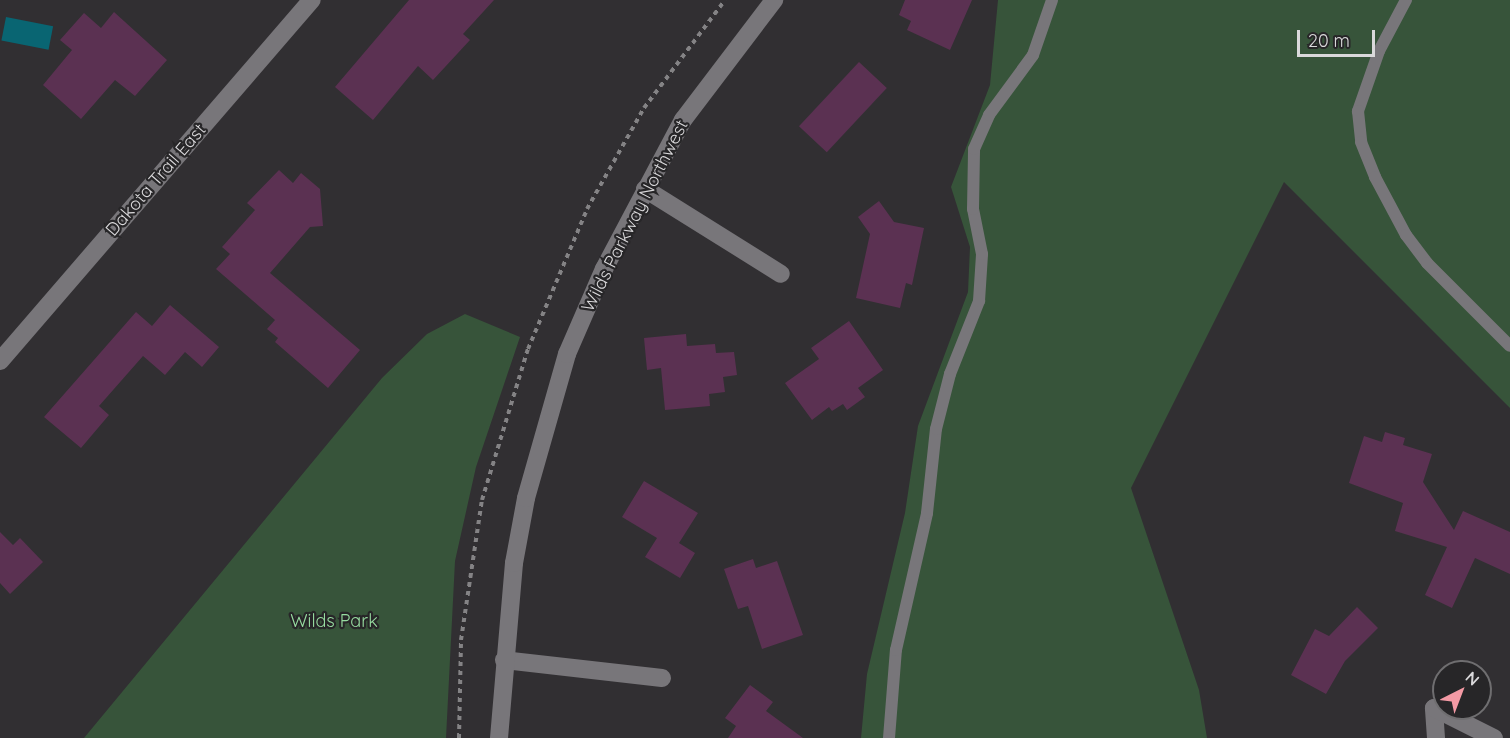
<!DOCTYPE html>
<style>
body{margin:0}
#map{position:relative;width:1510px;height:738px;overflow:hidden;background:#312f32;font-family:Quicksand,sans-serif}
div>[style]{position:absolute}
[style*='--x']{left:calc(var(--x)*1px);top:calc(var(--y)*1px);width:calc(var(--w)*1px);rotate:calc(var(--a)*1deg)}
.green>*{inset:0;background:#37543a}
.water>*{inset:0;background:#096572;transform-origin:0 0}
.building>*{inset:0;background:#5b3152;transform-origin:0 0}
.path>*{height:4px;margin-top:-2px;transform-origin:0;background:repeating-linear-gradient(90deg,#848385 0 4.5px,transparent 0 9px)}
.lane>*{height:12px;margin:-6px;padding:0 6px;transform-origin:6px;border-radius:6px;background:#78767a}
.street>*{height:18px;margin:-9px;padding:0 9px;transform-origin:9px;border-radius:9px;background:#78767a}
span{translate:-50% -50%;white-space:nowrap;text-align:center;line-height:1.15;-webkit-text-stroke:4.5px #272628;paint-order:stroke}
.street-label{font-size:18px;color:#dad9db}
.park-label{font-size:18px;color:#97dca0}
.north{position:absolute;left:1432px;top:660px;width:60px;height:60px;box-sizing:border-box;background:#272628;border:2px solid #6f6e70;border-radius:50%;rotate:42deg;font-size:16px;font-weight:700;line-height:24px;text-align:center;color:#dad9db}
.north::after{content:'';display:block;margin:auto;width:21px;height:27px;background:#f49aa5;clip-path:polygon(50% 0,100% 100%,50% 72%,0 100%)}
.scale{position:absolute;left:1297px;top:30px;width:78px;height:27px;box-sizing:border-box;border:3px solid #dad9db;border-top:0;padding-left:8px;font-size:18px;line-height:21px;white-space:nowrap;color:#dad9db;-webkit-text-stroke:4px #272628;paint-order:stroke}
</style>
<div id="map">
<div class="green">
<i style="clip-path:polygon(998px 0,1510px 0,1510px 408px,1284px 182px,1131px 488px,1199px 690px,1207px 738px,861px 738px,867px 674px,905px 513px,918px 426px,968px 292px,970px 247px,951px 187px,990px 85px)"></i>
<i style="clip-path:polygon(465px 314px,520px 337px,476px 467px,455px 561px,446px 738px,84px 738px,382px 378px,427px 334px)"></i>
</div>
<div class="water">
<i style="left:6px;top:17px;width:48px;height:24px;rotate:11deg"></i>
</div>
<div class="building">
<i style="clip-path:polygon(409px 0,494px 0,463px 34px,470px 40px,433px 80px,418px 66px,373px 120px,335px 87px)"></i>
<i style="clip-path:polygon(905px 0,972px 0,950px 50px,907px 30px,911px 21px,899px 15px)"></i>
<i style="clip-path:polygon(114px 12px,167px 60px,135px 96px,115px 80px,81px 119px,43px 85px,72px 50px,60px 40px,84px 13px,101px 28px)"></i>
<i style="left:859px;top:62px;width:38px;height:88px;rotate:43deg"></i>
<i style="clip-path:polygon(279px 170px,293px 183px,301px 173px,320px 189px,323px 226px,310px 227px,270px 273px,360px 350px,328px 388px,275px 342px,278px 338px,267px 329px,275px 320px,216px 269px,230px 254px,222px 247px,255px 210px,247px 203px)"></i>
<i style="clip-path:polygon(879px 201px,894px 222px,924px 228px,912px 285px,906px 283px,900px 308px,856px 298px,870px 234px,858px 217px)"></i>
<i style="clip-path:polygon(170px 305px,219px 347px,202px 367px,185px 352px,165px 375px,143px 356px,99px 406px,109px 415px,81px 448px,44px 417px,136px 312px,152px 326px)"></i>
<i style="clip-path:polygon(849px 321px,883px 370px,858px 388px,865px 397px,847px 410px,843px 404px,832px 411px,829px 407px,812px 420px,785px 383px,819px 359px,811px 348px)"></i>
<i style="clip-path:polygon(686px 334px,687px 346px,715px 344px,716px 353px,734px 352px,737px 375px,723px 377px,725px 392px,709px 394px,710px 406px,665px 410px,661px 368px,647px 370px,644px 338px)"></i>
<i style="clip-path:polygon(1385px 432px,1405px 438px,1403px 445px,1432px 454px,1423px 482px,1454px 530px,1463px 511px,1510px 532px,1510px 574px,1475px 558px,1452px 608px,1425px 595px,1447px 547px,1395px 531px,1403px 503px,1349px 483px,1364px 436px,1382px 442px)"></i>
<i style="clip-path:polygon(644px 481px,698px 513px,679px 543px,695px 553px,680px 578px,645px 557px,657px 538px,622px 517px)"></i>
<i style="clip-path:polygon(0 532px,13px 545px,20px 538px,43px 562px,10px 594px,0 583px)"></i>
<i style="clip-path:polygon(753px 559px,756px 568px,777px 561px,803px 635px,762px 649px,748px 606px,738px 609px,724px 569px)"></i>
<i style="clip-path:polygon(1357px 607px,1378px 628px,1345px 661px,1326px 694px,1291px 675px,1315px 629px,1329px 636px)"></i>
<i style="clip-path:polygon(750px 685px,773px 702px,766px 711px,803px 738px,728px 738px,736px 726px,725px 718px)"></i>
</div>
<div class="path">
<i style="--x:459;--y:738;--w:98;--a:-88.8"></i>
<i style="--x:461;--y:640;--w:142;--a:-81.5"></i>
<i style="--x:482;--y:500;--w:158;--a:-73.1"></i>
<i style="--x:528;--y:349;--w:152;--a:-67.1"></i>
<i style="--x:587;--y:209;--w:116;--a:-60.6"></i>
<i style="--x:644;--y:108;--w:135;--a:-53.1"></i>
</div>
<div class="lane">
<i style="--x:1406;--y:0;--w:58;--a:117.9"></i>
<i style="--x:1379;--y:51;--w:64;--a:109.3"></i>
<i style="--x:1358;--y:111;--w:31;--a:84"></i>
<i style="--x:1361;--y:142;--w:38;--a:68"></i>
<i style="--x:1375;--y:177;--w:66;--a:61.9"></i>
<i style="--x:1406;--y:235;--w:35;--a:53"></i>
<i style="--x:1427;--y:263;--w:117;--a:45"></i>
<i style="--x:889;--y:738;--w:88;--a:-85.5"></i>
<i style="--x:896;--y:650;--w:140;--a:-77.2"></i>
<i style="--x:927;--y:513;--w:84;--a:-83.9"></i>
<i style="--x:936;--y:429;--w:57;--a:-75.7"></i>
<i style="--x:950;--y:374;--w:79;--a:-68.3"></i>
<i style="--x:979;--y:301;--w:47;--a:-86.3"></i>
<i style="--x:982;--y:254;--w:46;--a:-101.3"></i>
<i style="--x:973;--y:209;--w:60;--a:-89"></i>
<i style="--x:974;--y:149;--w:37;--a:-66"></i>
<i style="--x:989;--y:115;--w:74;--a:-53.7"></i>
<i style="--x:1033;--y:55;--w:58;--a:-70.9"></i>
</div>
<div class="street">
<i style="--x:645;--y:189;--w:160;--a:32"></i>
<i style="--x:0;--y:361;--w:477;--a:-49.2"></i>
<i style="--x:504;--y:660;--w:159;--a:6.5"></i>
<i style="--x:499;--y:738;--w:176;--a:-85.1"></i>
<i style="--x:514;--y:563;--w:66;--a:-79.5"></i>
<i style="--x:526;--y:498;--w:150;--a:-74.1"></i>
<i style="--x:567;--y:354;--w:93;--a:-66.5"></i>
<i style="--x:604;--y:269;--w:169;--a:-62.1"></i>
<i style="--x:683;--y:120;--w:151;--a:-52.8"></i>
<i style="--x:1436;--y:738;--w:30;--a:-94"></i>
<i style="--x:1434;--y:708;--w:67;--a:26.6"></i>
</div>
<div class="street-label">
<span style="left:156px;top:180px;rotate:-49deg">Dakota Trail East</span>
<span style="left:635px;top:216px;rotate:-63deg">Wilds Parkway Northwest</span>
</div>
<div class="park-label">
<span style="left:334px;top:621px">Wilds Park</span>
</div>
<div class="north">N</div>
<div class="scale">20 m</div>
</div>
